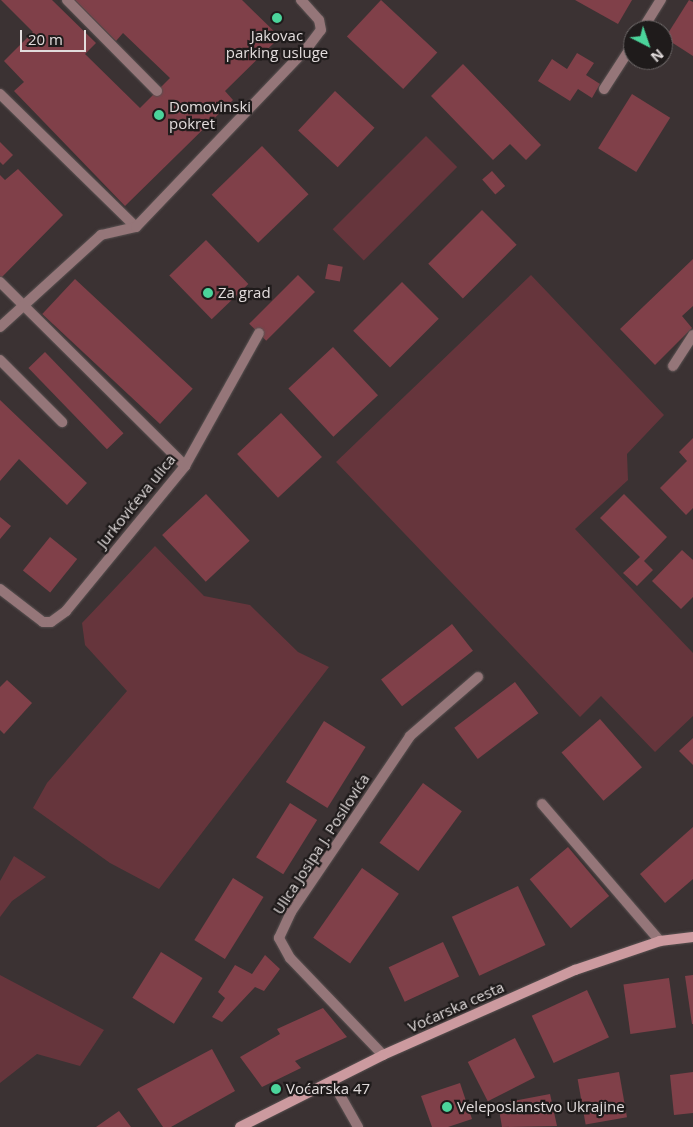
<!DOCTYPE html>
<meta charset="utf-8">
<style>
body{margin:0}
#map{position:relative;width:693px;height:1127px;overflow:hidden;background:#3b3233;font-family:"Open Sans",sans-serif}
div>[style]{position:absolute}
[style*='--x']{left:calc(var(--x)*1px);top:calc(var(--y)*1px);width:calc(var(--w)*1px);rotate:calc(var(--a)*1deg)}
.green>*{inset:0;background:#66353c;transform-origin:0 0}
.building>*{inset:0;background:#804049;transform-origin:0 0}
.roads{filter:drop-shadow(0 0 1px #595151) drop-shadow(0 0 1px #595151)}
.lane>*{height:10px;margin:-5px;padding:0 5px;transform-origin:5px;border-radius:5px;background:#957679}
.street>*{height:10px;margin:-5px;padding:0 5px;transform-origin:5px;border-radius:5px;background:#957679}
.secondary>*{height:10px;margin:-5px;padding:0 5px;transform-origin:5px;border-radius:5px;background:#cc9a9f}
.dots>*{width:14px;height:14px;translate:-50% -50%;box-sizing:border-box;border:2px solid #1f1b1b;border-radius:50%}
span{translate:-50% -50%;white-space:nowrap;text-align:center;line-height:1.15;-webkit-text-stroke:4.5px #1f1b1b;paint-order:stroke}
.poi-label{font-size:15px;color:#e2dcdc}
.left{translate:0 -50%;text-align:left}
.street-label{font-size:15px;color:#e2dcdc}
.north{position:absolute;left:623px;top:20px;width:50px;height:50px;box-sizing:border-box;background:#1f1b1b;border:1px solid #6d6868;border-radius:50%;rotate:139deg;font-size:14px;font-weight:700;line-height:20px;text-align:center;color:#e2dcdc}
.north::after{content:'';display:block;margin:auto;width:18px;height:22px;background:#4bd49b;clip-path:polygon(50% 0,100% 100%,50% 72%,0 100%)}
.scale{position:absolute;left:20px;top:30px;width:66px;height:22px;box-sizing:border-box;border:2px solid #e2dcdc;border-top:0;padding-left:6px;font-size:15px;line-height:18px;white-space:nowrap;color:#e2dcdc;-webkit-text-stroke:4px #1f1b1b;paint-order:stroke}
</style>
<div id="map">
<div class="green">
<i style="left:426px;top:136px;width:44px;height:132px;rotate:45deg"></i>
<i style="clip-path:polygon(531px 275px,664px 415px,627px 454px,628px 480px,575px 529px,693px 653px,693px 716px,655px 752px,601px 696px,580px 717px,336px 462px)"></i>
<i style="clip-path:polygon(155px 546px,204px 596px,250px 605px,298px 652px,329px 667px,159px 889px,110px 863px,33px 808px,47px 783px,127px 691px,85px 645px,82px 623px)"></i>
<i style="clip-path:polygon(14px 856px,46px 877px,12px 901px,0 917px,0 881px)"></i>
<i style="clip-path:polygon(0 975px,104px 1030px,80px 1066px,37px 1054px,0 1083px)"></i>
</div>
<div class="building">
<i style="clip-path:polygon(1px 0,52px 0,96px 43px,85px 54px,140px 108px,170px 78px,123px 33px,116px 41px,75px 0,242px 0,280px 37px,225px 91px,233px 100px,125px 206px,14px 91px,24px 82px,4px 61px,33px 32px)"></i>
<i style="left:381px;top:0;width:77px;height:50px;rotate:43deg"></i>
<i style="clip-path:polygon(575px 0,632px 0,618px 24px)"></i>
<i style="clip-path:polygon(689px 0,693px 2px,693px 56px,665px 38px)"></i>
<i style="clip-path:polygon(577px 53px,594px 63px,586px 75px,600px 84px,592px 98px,578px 89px,570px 101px,538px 81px,552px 59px,567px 69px)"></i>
<i style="clip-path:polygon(463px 64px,541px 145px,526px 160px,510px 144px,493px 160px,431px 96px)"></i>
<i style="left:335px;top:91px;width:54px;height:54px;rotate:43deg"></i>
<i style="left:632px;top:94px;width:45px;height:64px;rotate:32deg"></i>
<i style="clip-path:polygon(0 142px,13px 155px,3px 165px,0 162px)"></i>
<i style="left:262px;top:146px;width:67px;height:70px;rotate:46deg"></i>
<i style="clip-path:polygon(18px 169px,63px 215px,0 279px,0 175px,5px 180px)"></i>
<i style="left:492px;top:171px;width:20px;height:13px;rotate:49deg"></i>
<i style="left:482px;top:210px;width:49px;height:76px;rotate:45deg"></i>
<i style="left:206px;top:240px;width:61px;height:51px;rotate:46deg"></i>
<i style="clip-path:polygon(693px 259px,693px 306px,682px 316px,692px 328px,655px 365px,620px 329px)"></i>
<i style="left:328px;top:264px;width:15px;height:15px;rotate:11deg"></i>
<i style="left:298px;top:275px;width:24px;height:69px;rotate:45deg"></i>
<i style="left:75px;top:279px;width:161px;height:48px;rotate:43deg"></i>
<i style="left:402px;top:282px;width:52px;height:69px;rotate:45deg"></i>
<i style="left:333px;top:347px;width:66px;height:61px;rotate:47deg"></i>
<i style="left:45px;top:352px;width:113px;height:23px;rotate:46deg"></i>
<i style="clip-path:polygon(0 400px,87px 483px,67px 505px,19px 459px,0 481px)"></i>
<i style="left:281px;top:413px;width:60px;height:60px;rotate:47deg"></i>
<i style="clip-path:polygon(693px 438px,693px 508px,686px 515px,660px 488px,687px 461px,679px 452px)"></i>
<i style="left:206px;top:494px;width:64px;height:60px;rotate:47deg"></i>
<i style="clip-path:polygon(624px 494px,667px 537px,644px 561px,653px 570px,637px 586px,623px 573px,640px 557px,600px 518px)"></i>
<i style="clip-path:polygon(0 517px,11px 526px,0 539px)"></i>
<i style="left:50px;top:537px;width:35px;height:43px;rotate:39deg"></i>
<i style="clip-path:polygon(682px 550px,693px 560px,693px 597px,681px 609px,652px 581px)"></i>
<i style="left:452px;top:624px;width:34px;height:90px;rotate:52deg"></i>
<i style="clip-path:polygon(7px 680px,32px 703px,4px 734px,0 730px,0 687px)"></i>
<i style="left:515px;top:682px;width:39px;height:76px;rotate:53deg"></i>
<i style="left:600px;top:719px;width:64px;height:51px;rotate:49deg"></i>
<i style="left:324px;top:721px;width:49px;height:72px;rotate:32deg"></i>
<i style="clip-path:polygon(693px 738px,693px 765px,679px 751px)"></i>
<i style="left:423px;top:783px;width:48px;height:74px;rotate:36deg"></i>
<i style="left:290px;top:803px;width:32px;height:64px;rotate:32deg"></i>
<i style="clip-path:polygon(693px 827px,693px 879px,665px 903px,640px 874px)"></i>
<i style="left:568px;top:847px;width:64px;height:50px;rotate:50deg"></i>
<i style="left:362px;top:868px;width:45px;height:85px;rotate:35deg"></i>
<i style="left:233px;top:878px;width:36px;height:73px;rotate:32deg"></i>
<i style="left:518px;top:886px;width:65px;height:73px;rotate:65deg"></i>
<i style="left:443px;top:942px;width:38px;height:60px;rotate:65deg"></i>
<i style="left:161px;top:952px;width:49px;height:54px;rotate:32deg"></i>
<i style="clip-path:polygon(265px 955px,280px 969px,264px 991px,255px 987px,222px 1022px,212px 1017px,225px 998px,218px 992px,235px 965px,252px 974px)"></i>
<i style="clip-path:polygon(693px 975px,693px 1024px,692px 1024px,685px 976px)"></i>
<i style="left:669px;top:978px;width:50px;height:46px;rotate:82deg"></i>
<i style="left:587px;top:990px;width:52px;height:61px;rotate:65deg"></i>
<i style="clip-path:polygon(323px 1008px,347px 1037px,295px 1061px,301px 1068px,262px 1087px,240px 1057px,280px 1034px,277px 1029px)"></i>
<i style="left:515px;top:1038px;width:44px;height:53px;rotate:63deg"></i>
<i style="clip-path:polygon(212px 1049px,235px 1091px,171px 1127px,163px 1127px,137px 1089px)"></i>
<i style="left:619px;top:1072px;width:46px;height:42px;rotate:80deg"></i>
<i style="clip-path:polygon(693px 1072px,693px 1113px,674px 1115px,670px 1075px)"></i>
<i style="clip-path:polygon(460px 1083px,472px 1119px,448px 1127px,432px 1127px,421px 1096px)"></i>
<i style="clip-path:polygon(550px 1094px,557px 1126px,502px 1127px,498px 1104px)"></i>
<i style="clip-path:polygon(119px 1111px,131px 1127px,96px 1127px)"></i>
</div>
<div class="roads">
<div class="lane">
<i style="--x:67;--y:0;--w:128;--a:45.3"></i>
<i style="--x:642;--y:30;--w:36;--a:-58"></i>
<i style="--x:604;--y:89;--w:54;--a:-57.2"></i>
<i style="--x:0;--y:94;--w:190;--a:44.4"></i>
<i style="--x:0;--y:282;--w:261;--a:44.8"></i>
<i style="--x:0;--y:327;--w:137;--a:-42.3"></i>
<i style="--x:101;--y:235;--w:36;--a:-13"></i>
<i style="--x:136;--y:227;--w:249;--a:-46.3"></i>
<i style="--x:308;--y:47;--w:21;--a:-53"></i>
<i style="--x:321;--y:30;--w:10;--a:-101"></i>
<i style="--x:319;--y:20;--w:27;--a:-132"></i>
<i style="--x:0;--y:360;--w:88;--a:45"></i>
<i style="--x:673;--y:366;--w:37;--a:-57"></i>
<i style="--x:542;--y:804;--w:181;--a:49.3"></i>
</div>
<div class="street">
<i style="--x:0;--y:589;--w:54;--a:37.5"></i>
<i style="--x:43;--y:622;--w:8;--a:0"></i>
<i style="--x:51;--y:622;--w:19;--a:-36"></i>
<i style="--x:66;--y:611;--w:188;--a:-50.6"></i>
<i style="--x:185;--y:466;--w:152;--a:-60.9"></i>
<i style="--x:383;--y:1055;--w:134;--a:-133.8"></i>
<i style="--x:290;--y:958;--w:23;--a:-119"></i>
<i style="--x:279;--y:938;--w:29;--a:-65"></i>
<i style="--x:291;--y:912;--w:212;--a:-55.9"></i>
<i style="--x:410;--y:736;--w:90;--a:-40.9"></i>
<i style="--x:332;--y:1081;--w:53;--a:60.5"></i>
</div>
<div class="secondary">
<i style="--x:240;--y:1127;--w:160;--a:-26.7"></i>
<i style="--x:383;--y:1055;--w:210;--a:-23.9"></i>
<i style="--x:575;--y:970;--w:90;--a:-18.8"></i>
<i style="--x:660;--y:941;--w:33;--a:-7"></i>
</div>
</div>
<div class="dots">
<i style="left:277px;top:18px;background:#4bd49b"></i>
<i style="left:159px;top:115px;background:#4bd49b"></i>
<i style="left:208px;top:293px;background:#4bd49b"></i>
<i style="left:276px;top:1089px;background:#4bd49b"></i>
<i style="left:447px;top:1107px;background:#4bd49b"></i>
</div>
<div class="poi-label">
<span style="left:277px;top:44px">Jakovac<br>parking usluge</span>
<span class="left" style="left:169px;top:115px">Domovinski<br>pokret</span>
<span class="left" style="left:218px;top:293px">Za grad</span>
<span class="left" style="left:286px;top:1089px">Voćarska 47</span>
<span class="left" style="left:457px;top:1107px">Veleposlanstvo Ukrajine</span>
</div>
<div class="street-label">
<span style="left:136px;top:501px;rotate:-51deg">Jurkovićeva ulica</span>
<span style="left:321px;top:844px;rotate:-57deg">Ulica Josipa J. Posilovića</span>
<span style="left:456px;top:1007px;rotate:-24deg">Voćarska cesta</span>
</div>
<div class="north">N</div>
<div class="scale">20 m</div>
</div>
